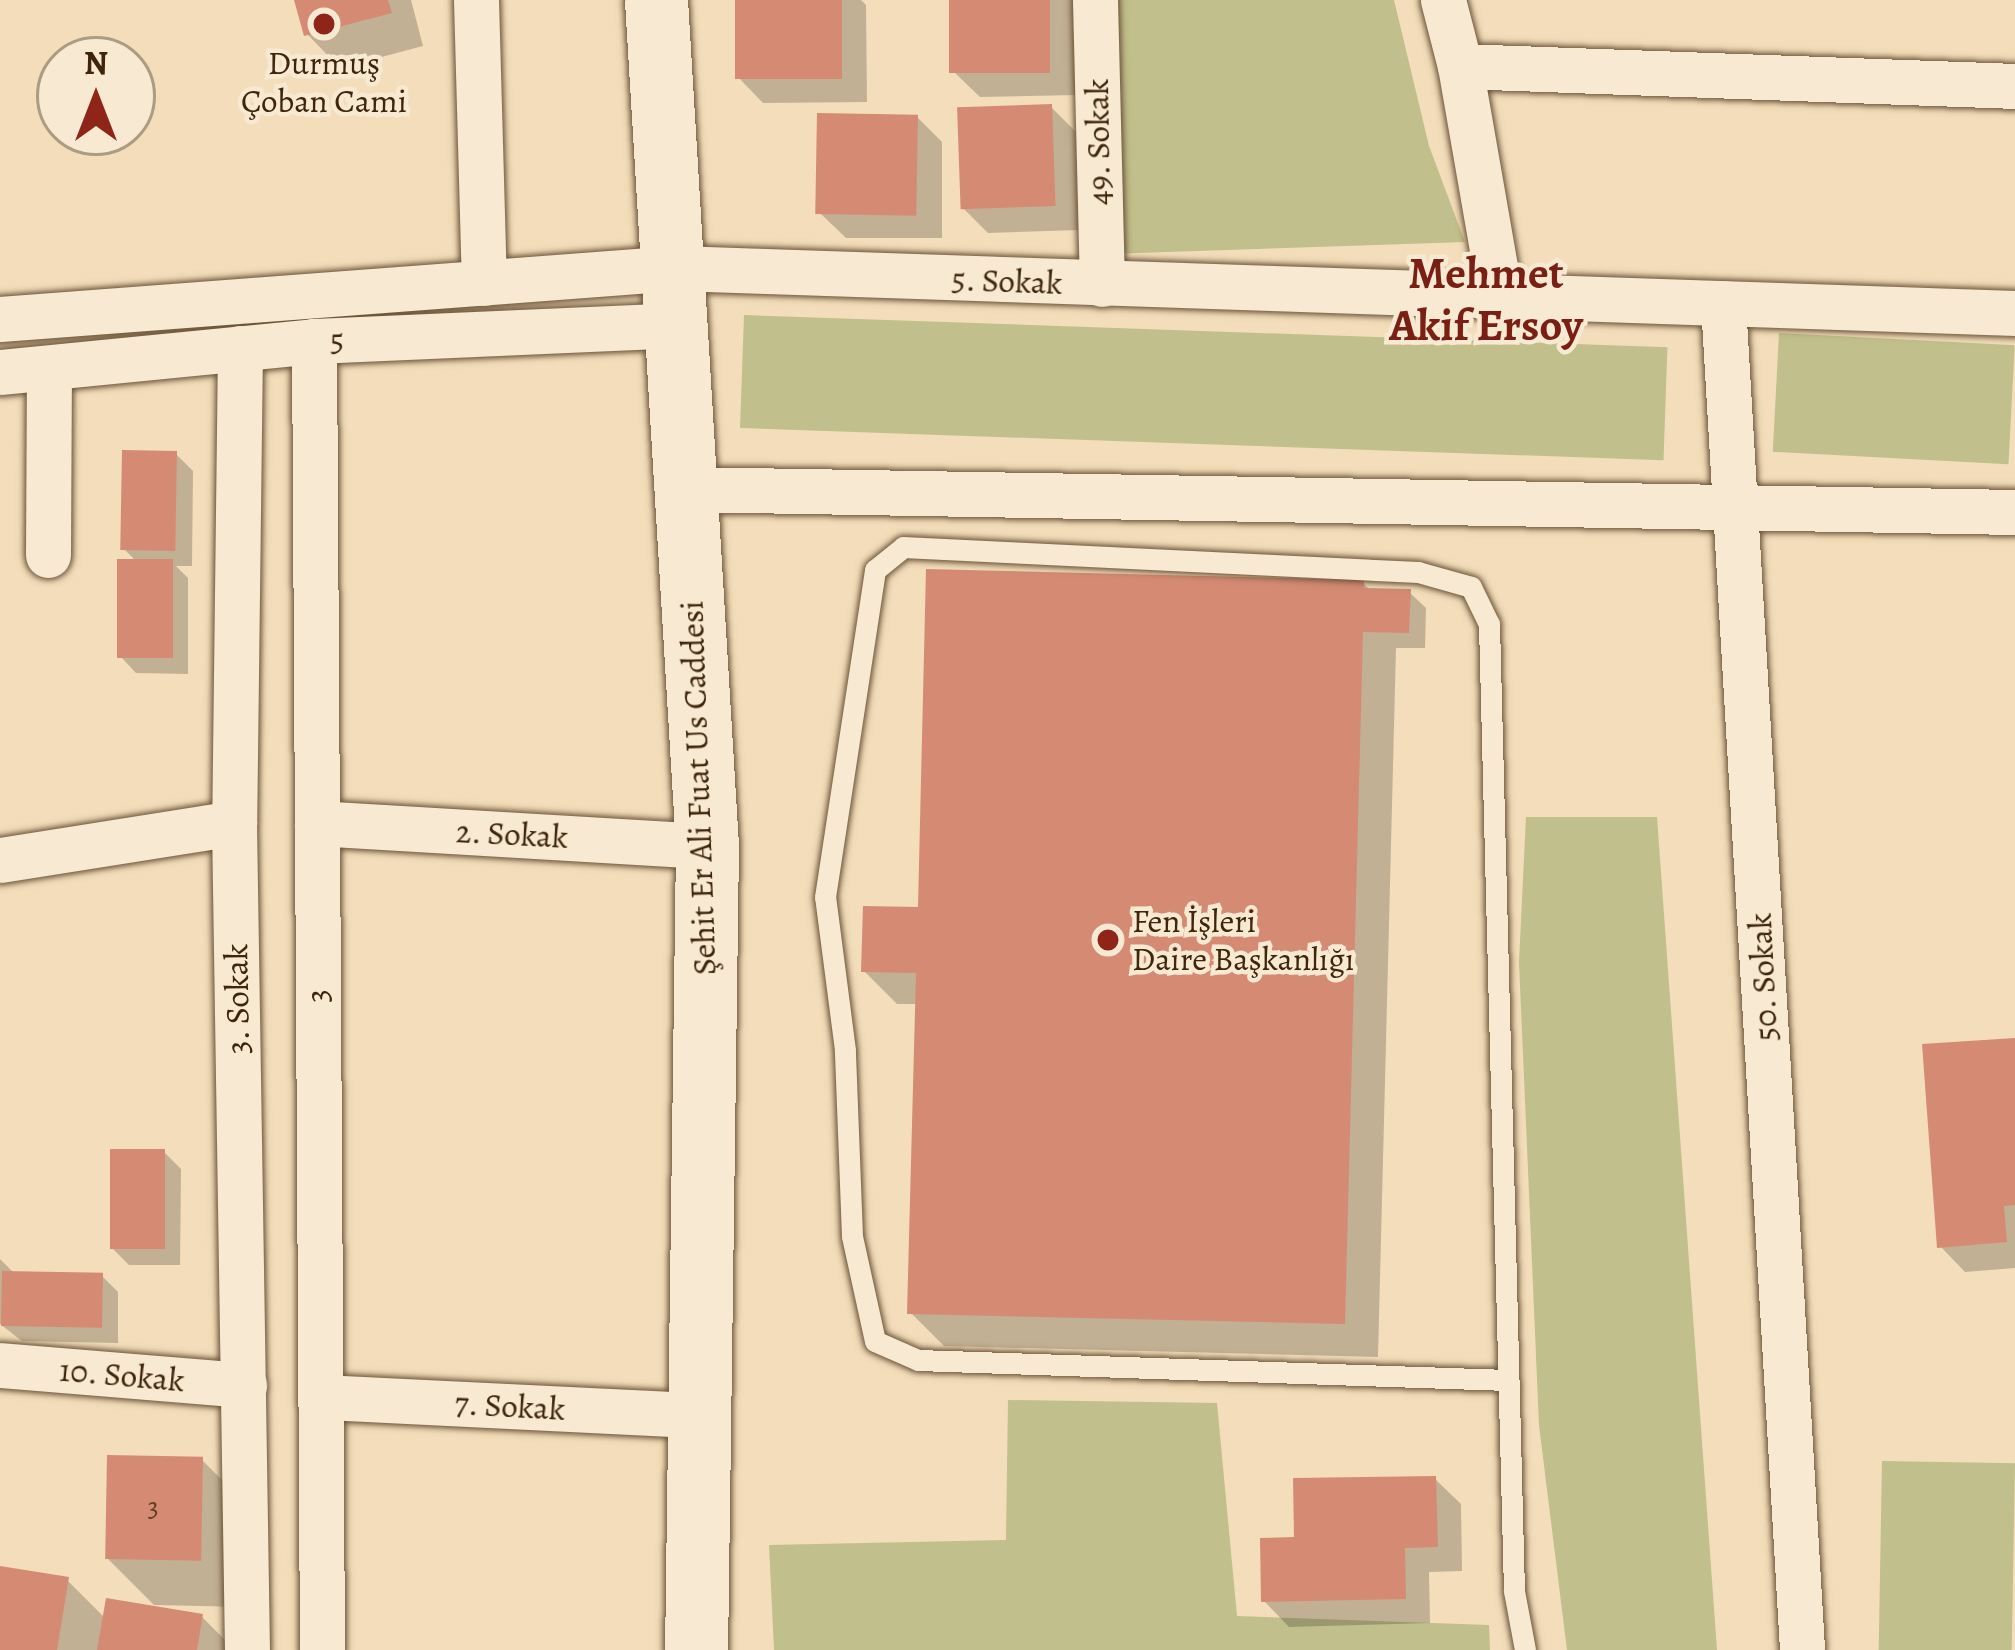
<!DOCTYPE html>
<meta charset="utf-8">
<style>
body{margin:0}
#map{position:relative;width:2015px;height:1650px;overflow:hidden;background:#f3ddba;font-family:Alegreya,serif}
div>[style]{position:absolute}
[style*='--x']{left:calc(var(--x)*1px);top:calc(var(--y)*1px);width:calc(var(--w)*1px);rotate:calc(var(--a)*1deg)}
.green>*{inset:0;background:#c1bf8b;transform-origin:0 0}
.shadow>*{inset:0;background:#0003}
.building>*{inset:0;background:#d58a74;transform-origin:0 0}
.roads{filter:drop-shadow(0 0 3px #6b5337) drop-shadow(0 0 3px #6b5337)}
.lane>*{height:21px;margin:-10.5px;padding:0 10.5px;transform-origin:10.5px;border-radius:10.5px;background:#f7e9d2}
.street>*{height:45px;margin:-22.5px;padding:0 22.5px;transform-origin:22.5px;border-radius:22.5px;background:#f7e9d2}
.secondary>*{height:63px;margin:-31.5px;padding:0 31.5px;transform-origin:31.5px;border-radius:31.5px;background:#f7e9d2}
.dots>*{width:33px;height:33px;translate:-50% -50%;box-sizing:border-box;border:6px solid #f7e9d2;border-radius:50%}
span{translate:-50% -50%;white-space:nowrap;text-align:center;line-height:1.15;-webkit-text-stroke:9px #f7e9d2;paint-order:stroke}
.number-label{font-size:27px;color:#643e25}
.number-label span{-webkit-text-stroke-width:0}
.poi-label{font-size:33px;color:#3e250b}
.left{translate:0 -50%;text-align:left}
.street-label{font-size:33px;color:#3e250b}
.district-label{font-size:45px;color:#7a1f14;font-weight:700}
.north{position:absolute;left:36px;top:36px;width:120px;height:120px;box-sizing:border-box;background:#f7e9d2;border:3px solid #ad9b82;border-radius:50%;rotate:0deg;font-size:33px;font-weight:700;line-height:48px;text-align:center;color:#3e250b}
.north::after{content:'';display:block;margin:auto;width:42px;height:54px;background:#8f2418;clip-path:polygon(50% 0,100% 100%,50% 72%,0 100%)}
</style>
<div id="map">
<div class="green">
<i style="clip-path:polygon(1107px 0,1394px 0,1429px 146px,1465px 242px,1107px 254px)"></i>
<i style="left:744px;top:315px;width:924px;height:113px;rotate:2deg"></i>
<i style="left:1779px;top:333px;width:236px;height:119px;rotate:3deg"></i>
<i style="clip-path:polygon(1526px 817px,1657px 817px,1717px 1650px,1567px 1650px,1539px 1425px,1519px 962px)"></i>
<i style="clip-path:polygon(1008px 1400px,1217px 1403px,1237px 1616px,1489px 1625px,1490px 1650px,774px 1650px,769px 1545px,1006px 1540px)"></i>
<i style="left:1882px;top:1461px;width:133px;height:189px;rotate:1deg"></i>
</div>
<div class="shadow">
<i style="clip-path:polygon(297px 0,411px 0,423px 46px,340px 68px,307px 34px)"></i>
<i style="clip-path:polygon(738px 0,861px 0,866px 5px,867px 102px,763px 103px,738px 77px)"></i>
<i style="clip-path:polygon(952px 0,1073px 0,1076px 95px,980px 97px,954px 72px)"></i>
<i style="clip-path:polygon(1051px 107px,1076px 132px,1079px 230px,988px 233px,963px 208px)"></i>
<i style="clip-path:polygon(917px 117px,942px 142px,942px 238px,846px 238px,820px 213px)"></i>
<i style="clip-path:polygon(176px 454px,193px 471px,192px 566px,176px 566px,188px 578px,188px 674px,136px 673px,120px 656px,137px 562px,124px 549px)"></i>
<i style="clip-path:polygon(1363px 583px,1371px 591px,1409px 592px,1426px 608px,1425px 648px,1396px 648px,1378px 1357px,944px 1346px,910px 1312px,918px 1004px,897px 1004px,864px 971px,920px 910px)"></i>
<i style="clip-path:polygon(2015px 1041px,2015px 1268px,1965px 1272px,1940px 1246px)"></i>
<i style="clip-path:polygon(164px 1152px,181px 1169px,180px 1265px,129px 1265px,112px 1248px)"></i>
<i style="clip-path:polygon(0 1259px,15px 1274px,101px 1275px,118px 1292px,118px 1343px,22px 1341px,0 1324px)"></i>
<i style="clip-path:polygon(202px 1460px,249px 1507px,246px 1607px,154px 1605px,107px 1558px)"></i>
<i style="clip-path:polygon(1435px 1479px,1461px 1504px,1462px 1571px,1429px 1572px,1430px 1623px,1289px 1627px,1264px 1601px,1297px 1540px)"></i>
<i style="clip-path:polygon(0 1569px,67px 1580px,105px 1618px,202px 1617px,235px 1650px,0 1650px)"></i>
</div>
<div class="building">
<i style="clip-path:polygon(294px 0,388px 0,392px 13px,304px 36px)"></i>
<i style="left:735px;top:0;width:107px;height:79px"></i>
<i style="left:949px;top:0;width:101px;height:73px"></i>
<i style="left:1052px;top:104px;width:102px;height:95px;rotate:88deg"></i>
<i style="left:817px;top:113px;width:101px;height:101px;rotate:1deg"></i>
<i style="left:122px;top:450px;width:55px;height:100px;rotate:1deg"></i>
<i style="left:117px;top:559px;width:56px;height:99px"></i>
<i style="clip-path:polygon(926px 569px,1364px 580px,1364px 588px,1411px 589px,1409px 633px,1363px 632px,1345px 1324px,907px 1314px,916px 973px,861px 972px,863px 906px,918px 907px)"></i>
<i style="clip-path:polygon(2015px 1038px,2015px 1205px,2004px 1206px,2007px 1242px,1937px 1248px,1922px 1044px)"></i>
<i style="left:110px;top:1149px;width:55px;height:100px"></i>
<i style="left:2px;top:1271px;width:101px;height:55px;rotate:1deg"></i>
<i style="left:107px;top:1455px;width:96px;height:104px;rotate:1deg"></i>
<i style="clip-path:polygon(1436px 1476px,1438px 1547px,1405px 1548px,1406px 1599px,1261px 1602px,1260px 1538px,1294px 1537px,1293px 1478px)"></i>
<i style="clip-path:polygon(0 1566px,69px 1577px,57px 1650px,0 1650px)"></i>
<i style="clip-path:polygon(106px 1598px,203px 1614px,197px 1650px,97px 1650px)"></i>
</div>
<div class="roads">
<div class="lane">
<i style="--x:1508;--y:1380;--w:590;--a:-178.06"></i>
<i style="--x:918;--y:1360;--w:47;--a:-156.2"></i>
<i style="--x:875;--y:1341;--w:107;--a:-102.4"></i>
<i style="--x:852;--y:1236;--w:186;--a:-92.2"></i>
<i style="--x:845;--y:1050;--w:154;--a:-97.4"></i>
<i style="--x:825;--y:897;--w:331;--a:-81.3"></i>
<i style="--x:875;--y:570;--w:36;--a:-39"></i>
<i style="--x:903;--y:547;--w:516;--a:2.78"></i>
<i style="--x:1418;--y:572;--w:55;--a:15.8"></i>
<i style="--x:1471;--y:587;--w:41;--a:64.1"></i>
<i style="--x:1489;--y:624;--w:967;--a:88.52"></i>
<i style="--x:1514;--y:1591;--w:60;--a:79.4"></i>
</div>
<div class="street">
<i style="--x:476;--y:0;--w:283;--a:88.4"></i>
<i style="--x:1095;--y:0;--w:284;--a:88.6"></i>
<i style="--x:1443;--y:0;--w:68;--a:75.6"></i>
<i style="--x:1460;--y:66;--w:233;--a:80.1"></i>
<i style="--x:1460;--y:66;--w:555;--a:2.06"></i>
<i style="--x:1723;--y:303;--w:1349;--a:86.64"></i>
<i style="--x:0;--y:319;--w:678;--a:-4.31"></i>
<i style="--x:676;--y:268;--w:1340;--a:1.92"></i>
<i style="--x:314;--y:341;--w:1309;--a:89.65"></i>
<i style="--x:240;--y:348;--w:475;--a:90.7"></i>
<i style="--x:234;--y:823;--w:827;--a:89.1"></i>
<i style="--x:0;--y:372;--w:316;--a:-5.6"></i>
<i style="--x:314;--y:341;--w:362;--a:-2.5"></i>
<i style="--x:686;--y:489;--w:1329;--a:0.99"></i>
<i style="--x:48;--y:555;--w:187;--a:-89.7"></i>
<i style="--x:317;--y:823;--w:391;--a:3.4"></i>
<i style="--x:0;--y:860;--w:237;--a:-9"></i>
<i style="--x:0;--y:1365;--w:245;--a:4.7"></i>
<i style="--x:323;--y:1397;--w:373;--a:2.8"></i>
</div>
<div class="secondary">
<i style="--x:656;--y:0;--w:848;--a:86.55"></i>
<i style="--x:707;--y:846;--w:804;--a:90.78"></i>
</div>
</div>
<div class="dots">
<i style="left:324px;top:24px;background:#8f2418"></i>
<i style="left:1108px;top:940px;background:#8f2418"></i>
</div>
<div class="number-label">
<span style="left:153px;top:1508px">3</span>
</div>
<div class="poi-label">
<span style="left:324px;top:82px">Durmuş<br>Çoban Cami</span>
<span class="left" style="left:1132px;top:940px">Fen İşleri<br>Daire Başkanlığı</span>
</div>
<div class="street-label">
<span style="left:1098px;top:142px;rotate:-91deg">49. Sokak</span>
<span style="left:1007px;top:281px;rotate:2deg">5. Sokak</span>
<span style="left:337px;top:340px;rotate:-2deg">5</span>
<span style="left:698px;top:788px;rotate:-92deg">Şehit Er Ali Fuat Us Caddesi</span>
<span style="left:512px;top:834px;rotate:3deg">2. Sokak</span>
<span style="left:1763px;top:977px;rotate:-93deg">50. Sokak</span>
<span style="left:318px;top:996px;rotate:-90deg">3</span>
<span style="left:237px;top:999px;rotate:-91deg">3. Sokak</span>
<span style="left:122px;top:1375px;rotate:5deg">10. Sokak</span>
<span style="left:510px;top:1406px;rotate:3deg">7. Sokak</span>
</div>
<div class="district-label">
<span style="left:1486px;top:300px">Mehmet<br>Akif Ersoy</span>
</div>
<div class="north">N</div>
</div>
